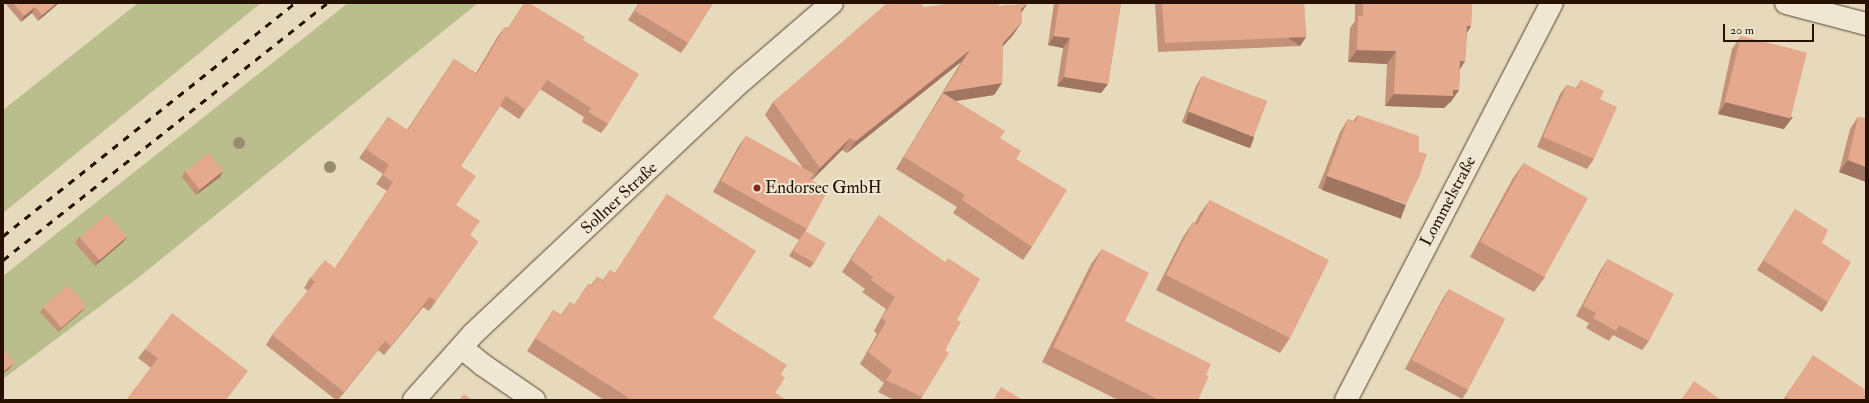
<!DOCTYPE html>
<meta charset="utf-8">
<style>
body{margin:0}
#map{position:relative;width:1869px;height:403px;overflow:hidden;background:#e7dabc;font-family:"IM FELL Double Pica",serif}
div>[style]{position:absolute}
[style*='--x']{left:calc(var(--x)*1px);top:calc(var(--y)*1px);width:calc(var(--w)*1px);rotate:calc(var(--a)*1deg)}
.green>*{inset:0;background:#babe8d}
.roads{filter:drop-shadow(0 0 1px #56432f) drop-shadow(0 0 1px #56432f)}
.street>*{height:22px;margin:-11px;padding:0 11px;transform-origin:11px;border-radius:11px;background:#efe7d3}
.rail>*{height:3px;margin-top:-1.5px;transform-origin:0;background:repeating-linear-gradient(90deg,#261100 0 7px,transparent 0 14px)}
.trees>*{width:12px;height:12px;margin:-6px;border-radius:50%;background:#998d70}
.wall>*{inset:0;background:#c59179}
.shaded-wall>*{inset:0;background:#a07663;transform-origin:0 0}
.building>*{inset:0;background:#e5a98d;transform-origin:0 0}
.dots>*{width:11px;height:11px;translate:-50% -50%;box-sizing:border-box;border:2px solid #efe7d3;border-radius:50%}
span{translate:-50% -50%;white-space:nowrap;text-align:center;line-height:1.15;-webkit-text-stroke:4px #efe7d3;paint-order:stroke}
.poi-label{font-size:17px;color:#261100}
.left{translate:0 -50%;text-align:left}
.street-label{font-size:17px;color:#261100}
.frame{position:absolute;inset:0;border:4px solid #261100;pointer-events:none}
.scale{position:absolute;left:1723px;top:24px;width:91px;height:18px;box-sizing:border-box;border:2px solid #261100;border-top:0;padding-left:5px;font-size:12px;line-height:14px;white-space:nowrap;color:#261100;-webkit-text-stroke:3px #efe7d3;paint-order:stroke}
</style>
<div id="map">
<div class="green">
<i style="clip-path:polygon(138px 3px,261px 3px,3px 213px,3px 110px)"></i>
<i style="clip-path:polygon(348px 3px,478px 3px,139px 277px,3px 379px,3px 276px)"></i>
</div>
<div class="roads">
<div class="street">
<i style="--x:1786;--y:3;--w:83;--a:14.7"></i>
<i style="--x:462;--y:348;--w:27;--a:39"></i>
<i style="--x:483;--y:365;--w:62;--a:34.5"></i>
<i style="--x:414;--y:400;--w:90;--a:-48.2"></i>
<i style="--x:474;--y:333;--w:371;--a:-43.3"></i>
<i style="--x:744;--y:79;--w:116;--a:-40.8"></i>
<i style="--x:1346;--y:400;--w:447;--a:-62.6"></i>
</div>
</div>
<div class="rail">
<i style="--x:3;--y:236;--w:374;--a:-38.6"></i>
<i style="--x:3;--y:260;--w:414;--a:-38.4"></i>
</div>
<div class="trees">
<i style="left:239px;top:143px"></i>
<i style="left:330px;top:167px"></i>
</div>
<div class="wall">
<i style="clip-path:polygon(5px 3px,59px 3px,38px 21px,32px 13px,21px 22px)"></i>
<i style="clip-path:polygon(524px 3px,583px 40px,608px 124px,601px 133px,582px 122px,584px 117px,540px 89px,519px 119px,500px 106px,461px 166px,456px 205px,470px 235px,478px 242px,429px 311px,423px 307px,384px 355px,378px 350px,338px 400px,336px 400px,266px 345px,272px 335px,308px 291px,304px 288px,310px 278px,335px 268px,387px 191px,376px 184px,383px 174px,359px 158px,388px 117px,407px 130px,454px 59px,476px 73px,498px 36px,505px 27px,508px 28px)"></i>
<i style="clip-path:polygon(639px 3px,713px 3px,688px 43px,681px 53px,628px 20px)"></i>
<i style="clip-path:polygon(1054px 3px,1121px 3px,1108px 84px,1101px 93px,1057px 86px,1063px 48px,1048px 45px)"></i>
<i style="clip-path:polygon(1155px 3px,1304px 3px,1306px 37px,1300px 46px,1158px 52px)"></i>
<i style="clip-path:polygon(1355px 3px,1472px 3px,1471px 26px,1467px 33px,1465px 61px,1460px 69px,1459px 90px,1450px 103px,1449px 103px,1444px 108px,1385px 106px,1387px 64px,1348px 62px,1350px 28px,1355px 21px)"></i>
<i style="clip-path:polygon(1027px 4px,1021px 13px,1022px 22px,1013px 35px,1003px 46px,1002px 83px,994px 95px,956px 101px,1000px 138px,1016px 159px,1032px 247px,1023px 260px,953px 213px,957px 207px,896px 169px,961px 62px,847px 153px,842px 150px,812px 180px,807px 229px,799px 240px,713px 192px,738px 147px,746px 136px,803px 168px,765px 115px,773px 102px,891px 5px,924px 7px,999px 6px)"></i>
<i style="clip-path:polygon(1741px 36px,1784px 129px,1718px 114px,1732px 49px)"></i>
<i style="clip-path:polygon(1202px 76px,1247px 147px,1182px 122px,1196px 86px)"></i>
<i style="clip-path:polygon(1581px 80px,1600px 99px,1594px 159px,1587px 169px,1537px 147px,1560px 94px,1567px 85px,1576px 88px)"></i>
<i style="clip-path:polygon(1358px 115px,1397px 216px,1318px 188px,1340px 132px,1348px 119px,1353px 121px)"></i>
<i style="clip-path:polygon(1858px 117px,1866px 182px,1839px 172px,1850px 129px)"></i>
<i style="clip-path:polygon(1524px 163px,1545px 277px,1534px 292px,1470px 257px,1513px 178px)"></i>
<i style="clip-path:polygon(185px 171px,220px 177px,196px 195px,182px 177px)"></i>
<i style="clip-path:polygon(667px 194px,713px 318px,781px 374px,775px 393px,786px 400px,604px 400px,527px 351px,553px 310px,561px 315px,570px 302px,574px 305px,588px 284px,591px 285px,597px 277px,603px 280px,610px 270px,615px 273px)"></i>
<i style="clip-path:polygon(1210px 200px,1290px 338px,1280px 353px,1156px 290px,1183px 237px,1193px 222px,1195px 223px,1199px 215px)"></i>
<i style="clip-path:polygon(1795px 209px,1822px 243px,1828px 302px,1822px 312px,1757px 270px)"></i>
<i style="clip-path:polygon(879px 215px,957px 320px,945px 350px,922px 397px,920px 400px,894px 400px,878px 392px,884px 383px,860px 364px,877px 334px,874px 331px,886px 309px,862px 292px,865px 289px,842px 272px,871px 227px)"></i>
<i style="clip-path:polygon(805px 231px,814px 263px,810px 268px,789px 256px)"></i>
<i style="clip-path:polygon(79px 237px,127px 237px,123px 242px,95px 266px,75px 243px)"></i>
<i style="clip-path:polygon(1102px 249px,1125px 321px,1206px 375px,1198px 400px,1118px 400px,1042px 362px,1091px 264px)"></i>
<i style="clip-path:polygon(1608px 259px,1649px 341px,1642px 350px,1613px 335px,1609px 341px,1586px 328px,1589px 323px,1576px 316px,1601px 269px)"></i>
<i style="clip-path:polygon(1449px 289px,1468px 390px,1462px 399px,1405px 369px,1443px 298px)"></i>
<i style="clip-path:polygon(86px 306px,82px 311px,58px 332px,40px 312px,44px 307px)"></i>
<i style="clip-path:polygon(145px 349px,241px 380px,151px 368px,138px 358px)"></i>
<i style="clip-path:polygon(1807px 365px,1866px 400px,1783px 400px)"></i>
</div>
<div class="shaded-wall">
<i style="clip-path:polygon(57px 3px,59px 3px,38px 21px,42px 15px)"></i>
<i style="clip-path:polygon(1027px 4px,1019px 16px,1021px 9px)"></i>
<i style="clip-path:polygon(35px 7px,32px 13px,21px 22px,24px 16px)"></i>
<i style="clip-path:polygon(1022px 22px,1013px 35px,995px 55px,1003px 43px)"></i>
<i style="clip-path:polygon(1467px 26px,1471px 26px,1463px 39px)"></i>
<i style="clip-path:polygon(1054px 36px,1070px 38px,1063px 48px,1048px 45px)"></i>
<i style="left:1306px;top:37px;width:11px;height:141px;rotate:124deg"></i>
<i style="clip-path:polygon(970px 50px,961px 62px,847px 153px,856px 141px)"></i>
<i style="clip-path:polygon(1357px 50px,1396px 51px,1387px 64px,1348px 62px)"></i>
<i style="clip-path:polygon(1460px 61px,1465px 61px,1457px 74px)"></i>
<i style="clip-path:polygon(1064px 77px,1108px 84px,1101px 93px,1057px 86px)"></i>
<i style="clip-path:polygon(1002px 83px,994px 95px,936px 104px,943px 93px,935px 105px,944px 92px)"></i>
<i style="clip-path:polygon(1453px 90px,1459px 90px,1450px 103px,1449px 103px,1444px 108px,1385px 106px,1394px 94px)"></i>
<i style="clip-path:polygon(1726px 102px,1793px 117px,1784px 129px,1718px 114px)"></i>
<i style="left:1189px;top:112px;width:70px;height:12px;rotate:21deg"></i>
<i style="clip-path:polygon(850px 138px,842px 150px,812px 180px,820px 168px)"></i>
<i style="clip-path:polygon(1848px 160px,1866px 167px,1866px 182px,1839px 172px)"></i>
<i style="clip-path:polygon(223px 171px,220px 177px,196px 195px,200px 190px)"></i>
<i style="left:1327px;top:176px;width:84px;height:15px;rotate:20deg"></i>
<i style="clip-path:polygon(127px 237px,123px 242px,95px 266px,99px 260px)"></i>
<i style="clip-path:polygon(430px 297px,423px 307px,384px 355px,391px 346px)"></i>
<i style="clip-path:polygon(86px 306px,82px 311px,58px 332px,62px 327px)"></i>
<i style="clip-path:polygon(385px 341px,378px 350px,338px 400px,344px 392px)"></i>
<i style="clip-path:polygon(14px 363px,10px 368px,3px 374px,3px 372px)"></i>
</div>
<div class="building">
<i style="clip-path:polygon(13px 3px,57px 3px,42px 15px,35px 7px,24px 16px)"></i>
<i style="clip-path:polygon(524px 3px,529px 3px,585px 37px,583px 40px,639px 74px,608px 124px,588px 112px,591px 108px,547px 80px,526px 110px,506px 96px,461px 166px,476px 176px,456px 205px,480px 221px,470px 235px,478px 242px,436px 301px,430px 297px,391px 346px,385px 341px,344px 392px,272px 335px,315px 282px,310px 278px,325px 260px,335px 268px,393px 182px,383px 175px,389px 165px,366px 149px,388px 117px,408px 130px,454px 59px,477px 74px,505px 27px,508px 29px)"></i>
<i style="clip-path:polygon(640px 3px,713px 3px,688px 43px,635px 11px)"></i>
<i style="clip-path:polygon(887px 3px,889px 3px,891px 5px,893px 3px,920px 3px,924px 7px,953px 3px,999px 3px,999px 6px,1027px 4px,1021px 9px,1022px 22px,1003px 43px,1002px 83px,944px 92px,970px 50px,856px 141px,850px 138px,820px 168px,773px 102px)"></i>
<i style="clip-path:polygon(1059px 3px,1121px 3px,1108px 84px,1064px 77px,1070px 38px,1054px 36px)"></i>
<i style="clip-path:polygon(1162px 3px,1304px 3px,1306px 37px,1165px 43px)"></i>
<i style="clip-path:polygon(1363px 3px,1472px 3px,1471px 26px,1467px 26px,1465px 61px,1460px 61px,1459px 90px,1453px 90px,1453px 96px,1394px 94px,1396px 51px,1357px 50px,1358px 16px,1363px 16px)"></i>
<i style="left:1741px;top:36px;width:68px;height:68px;rotate:14deg"></i>
<i style="left:1202px;top:76px;width:70px;height:38px;rotate:21deg"></i>
<i style="clip-path:polygon(1581px 80px,1604px 91px,1600px 99px,1617px 107px,1594px 159px,1543px 137px,1567px 85px,1577px 89px)"></i>
<i style="clip-path:polygon(943px 93px,1005px 131px,1000px 138px,1021px 151px,1016px 159px,1067px 190px,1032px 247px,962px 200px,965px 195px,904px 157px)"></i>
<i style="clip-path:polygon(1358px 115px,1419px 136px,1419px 152px,1427px 154px,1419px 177px,1406px 204px,1327px 176px,1348px 119px,1356px 122px)"></i>
<i style="clip-path:polygon(1858px 117px,1866px 118px,1866px 167px,1848px 160px)"></i>
<i style="clip-path:polygon(746px 136px,814px 174px,810px 179px,828px 190px,807px 229px,721px 181px)"></i>
<i style="left:209px;top:153px;width:23px;height:30px;rotate:52deg"></i>
<i style="left:1524px;top:163px;width:73px;height:90px;rotate:29deg"></i>
<i style="clip-path:polygon(667px 194px,756px 251px,713px 318px,787px 365px,781px 374px,785px 378px,775px 393px,786px 400px,632px 400px,535px 338px,553px 310px,562px 315px,570px 302px,574px 305px,588px 284px,592px 286px,597px 277px,603px 281px,610px 270px,615px 273px)"></i>
<i style="clip-path:polygon(1210px 200px,1329px 260px,1290px 338px,1166px 275px,1193px 222px,1197px 225px)"></i>
<i style="clip-path:polygon(1795px 209px,1828px 230px,1822px 243px,1851px 262px,1828px 302px,1763px 260px)"></i>
<i style="left:107px;top:214px;width:30px;height:36px;rotate:49deg"></i>
<i style="clip-path:polygon(879px 215px,945px 262px,948px 258px,980px 279px,957px 320px,961px 322px,945px 350px,949px 353px,922px 397px,886px 380px,892px 371px,868px 352px,886px 322px,882px 318px,895px 297px,871px 280px,873px 277px,851px 260px)"></i>
<i style="left:805px;top:231px;width:24px;height:23px;rotate:30deg"></i>
<i style="clip-path:polygon(1102px 249px,1149px 273px,1125px 321px,1211px 364px,1206px 375px,1209px 376px,1198px 400px,1159px 400px,1053px 347px)"></i>
<i style="clip-path:polygon(1608px 259px,1674px 294px,1649px 341px,1619px 325px,1616px 331px,1593px 318px,1596px 313px,1583px 306px)"></i>
<i style="left:68px;top:285px;width:28px;height:33px;rotate:49deg"></i>
<i style="left:1449px;top:289px;width:64px;height:80px;rotate:28deg"></i>
<i style="clip-path:polygon(172px 313px,248px 371px,226px 400px,126px 400px,158px 358px,145px 349px)"></i>
<i style="clip-path:polygon(3px 349px,14px 363px,3px 372px)"></i>
<i style="clip-path:polygon(1813px 355px,1866px 390px,1866px 400px,1790px 400px,1786px 397px)"></i>
<i style="clip-path:polygon(1694px 381px,1721px 400px,1681px 400px)"></i>
<i style="clip-path:polygon(1001px 387px,1023px 400px,993px 400px)"></i>
<i style="clip-path:polygon(464px 394px,472px 400px,459px 400px)"></i>
</div>
<div class="dots">
<i style="left:757px;top:188px;background:#8f2418"></i>
</div>
<div class="poi-label">
<span class="left" style="left:765px;top:188px">Endorsec GmbH</span>
</div>
<div class="street-label">
<span style="left:619px;top:198px;rotate:-43deg">Sollner Straße</span>
<span style="left:1448px;top:201px;rotate:-62deg">Lommelstraße</span>
</div>
<div class="frame"></div>
<div class="scale">20 m</div>
</div>
